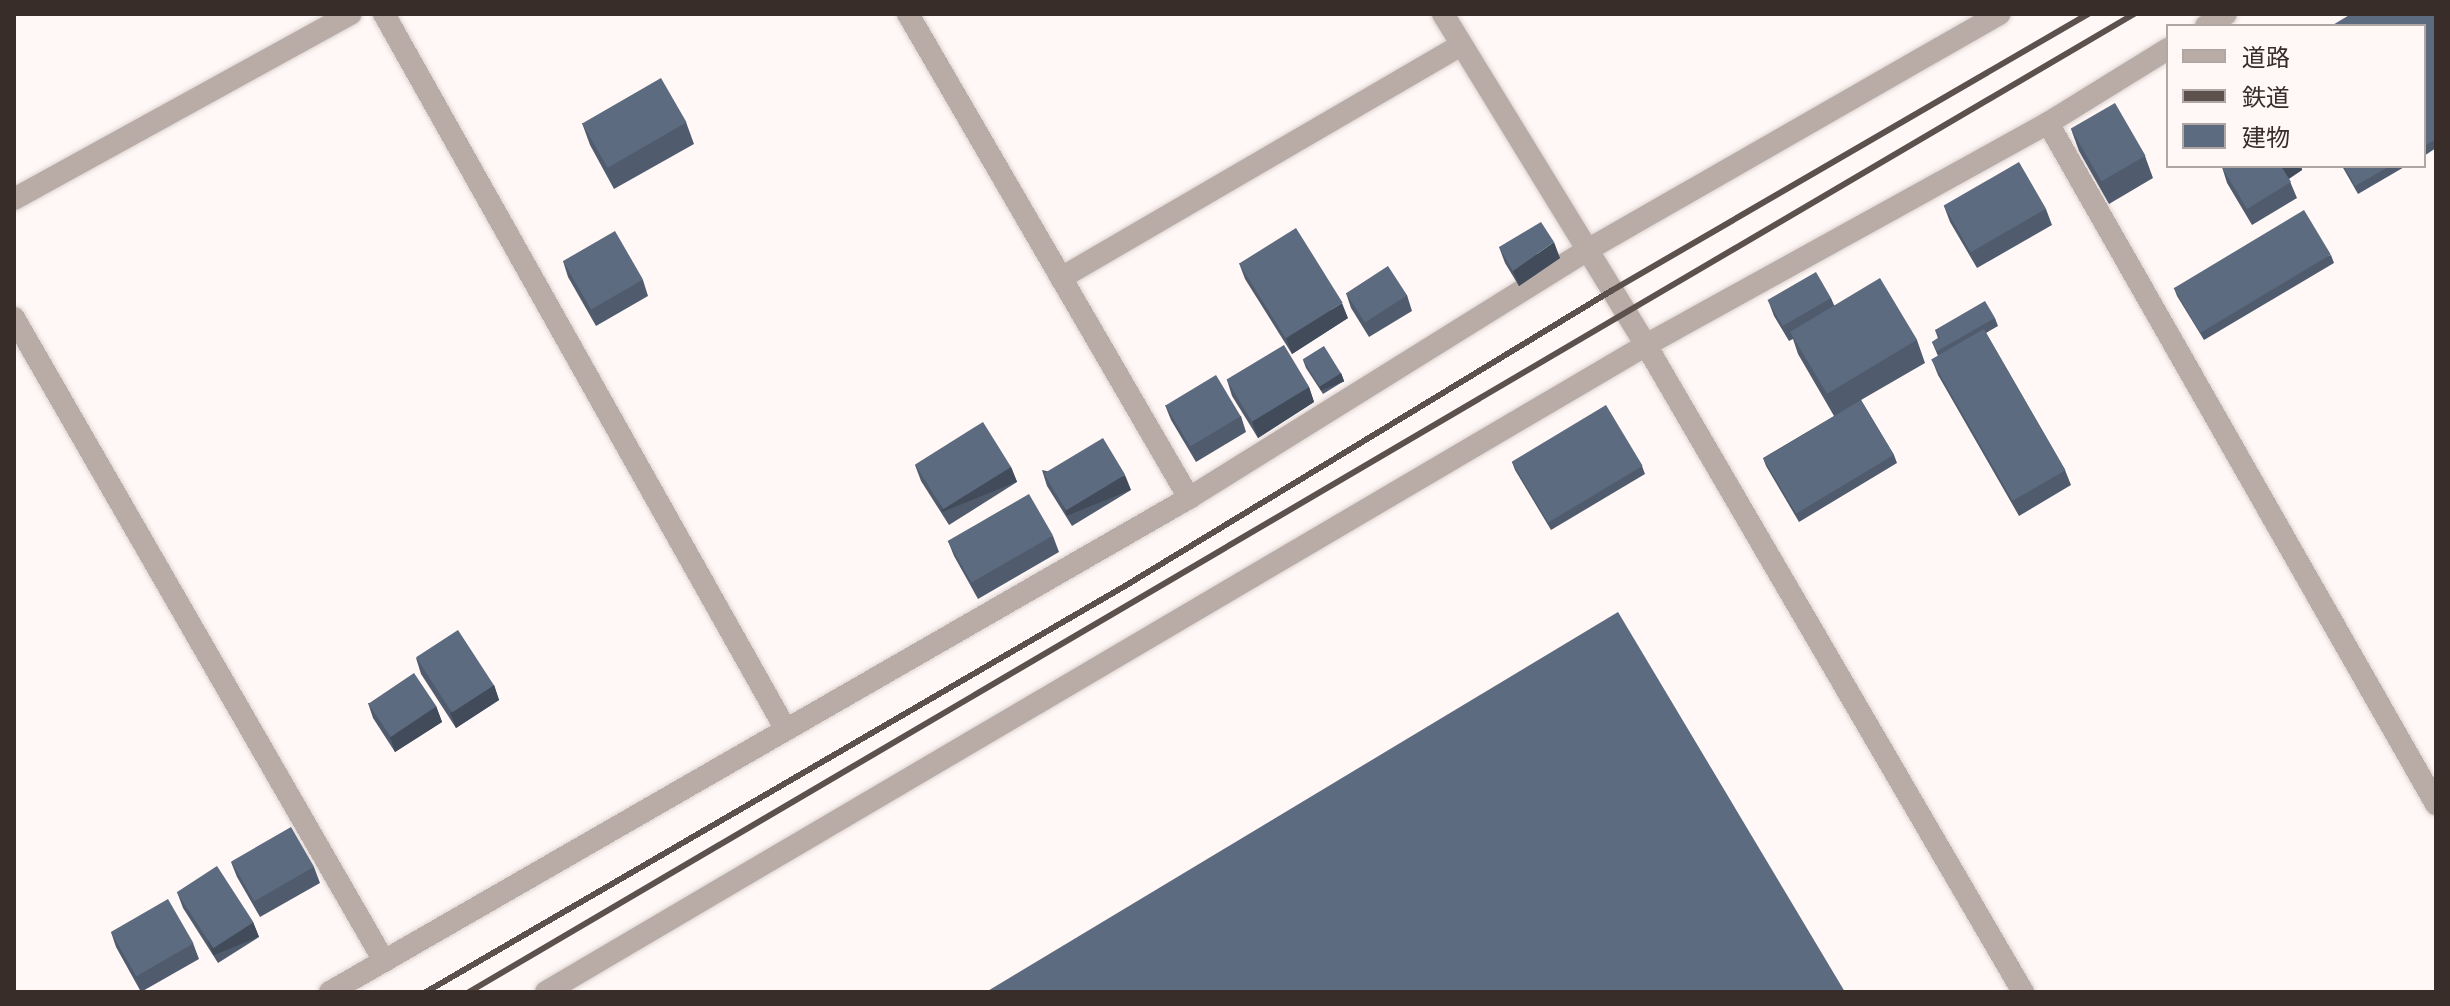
<!DOCTYPE html>
<meta charset="utf-8">
<style>
body{margin:0}
#map{position:relative;width:2450px;height:1006px;overflow:hidden;background:#fff8f6;font-family:Overpass,"Noto Sans JP",sans-serif}
div>[style]{position:absolute}
[style*='--x']{left:calc(var(--x)*1px);top:calc(var(--y)*1px);width:calc(var(--w)*1px);rotate:calc(var(--a)*1deg)}
.roads{filter:drop-shadow(0 0 2px #dbd3d1) drop-shadow(0 0 2px #dbd3d1)}
.minor>*{height:22px;margin:-11px;padding:0 11px;transform-origin:11px;border-radius:11px;background:#b9aca7}
.tertiary>*{height:22px;margin:-11px;padding:0 11px;transform-origin:11px;border-radius:11px;background:#b9aca7}
.rail>*{height:6px;margin:-3px;padding:0 3px;transform-origin:3px;border-radius:3px;background:#5c514d}
.wall>*{inset:0;background:#505c6e}
.shaded-wall>*{inset:0;background:#414b5a;transform-origin:0 0}
.building>*{inset:0;background:#5d6b80;transform-origin:0 0}
span{translate:-50% -50%;white-space:nowrap;text-align:center;line-height:1.15;-webkit-text-stroke:8px #fff8f6;paint-order:stroke}
.frame{position:absolute;inset:0;border:16px solid #392d29;pointer-events:none}
.legend{position:absolute;left:2166px;top:24px;width:260px;height:144px;box-sizing:border-box;background:#fff8f6;border:2px solid #b0a7a4;margin:0;padding:10px 14px;list-style:none;font-size:24px;color:#392d29}
.legend li{display:flex;align-items:center;gap:16px;height:40px}
.legend b{width:40px;border:2px solid #b0a7a4}
</style>
<div id="map">
<div class="roads">
<div class="minor">
<i style="--x:384;--y:14;--w:819;--a:60.68"></i>
<i style="--x:908;--y:14;--w:560;--a:59.86"></i>
<i style="--x:2206;--y:26;--w:23;--a:-31"></i>
<i style="--x:2048;--y:123;--w:784;--a:60.33"></i>
<i style="--x:1061;--y:278;--w:463;--a:-30.2"></i>
<i style="--x:14;--y:318;--w:742;--a:60.08"></i>
<i style="--x:330;--y:992;--w:991;--a:-29.9"></i>
<i style="--x:1189;--y:498;--w:471;--a:-31.9"></i>
<i style="--x:1589;--y:249;--w:473;--a:-29.8"></i>
<i style="--x:546;--y:992;--w:1276;--a:-30.46"></i>
<i style="--x:1646;--y:345;--w:459;--a:-28.9"></i>
<i style="--x:2048;--y:123;--w:141;--a:-31.7"></i>
</div>
<div class="tertiary">
<i style="--x:1443;--y:14;--w:388;--a:58.5"></i>
<i style="--x:1646;--y:345;--w:749;--a:59.77"></i>
<i style="--x:14;--y:199;--w:384;--a:-28.8"></i>
</div>
</div>
<div class="rail">
<i style="--x:426;--y:992;--w:808;--a:-30.15"></i>
<i style="--x:1125;--y:586;--w:569;--a:-31.26"></i>
<i style="--x:1611;--y:291;--w:552;--a:-30.14"></i>
<i style="--x:469;--y:992;--w:1931;--a:-30.43"></i>
</div>
<div class="wall">
<i style="clip-path:polygon(2436px 14px,2436px 148px,2424px 156px,2424px 26px)"></i>
<i style="clip-path:polygon(686px 122px,694px 144px,614px 189px,590px 145px,582px 123px)"></i>
<i style="clip-path:polygon(2071px 129px,2145px 156px,2153px 178px,2109px 204px,2079px 151px)"></i>
<i style="clip-path:polygon(2223px 166px,2301px 166px,2302px 170px,2289px 179px,2297px 198px,2252px 225px,2227px 183px,2222px 167px)"></i>
<i style="clip-path:polygon(2342px 166px,2406px 166px,2358px 194px)"></i>
<i style="clip-path:polygon(1944px 206px,2046px 209px,2052px 225px,1977px 268px,1950px 222px)"></i>
<i style="clip-path:polygon(1499px 247px,1560px 258px,1519px 286px,1505px 263px)"></i>
<i style="clip-path:polygon(2331px 255px,2334px 263px,2204px 340px,2177px 296px,2174px 288px)"></i>
<i style="clip-path:polygon(563px 261px,643px 280px,648px 296px,596px 326px,568px 277px)"></i>
<i style="clip-path:polygon(1239px 263px,1348px 318px,1292px 354px,1245px 279px)"></i>
<i style="clip-path:polygon(1346px 293px,1407px 295px,1412px 311px,1369px 337px,1351px 308px)"></i>
<i style="clip-path:polygon(1831px 298px,1834px 305px,1917px 340px,1925px 363px,1861px 400px,1894px 455px,1897px 463px,1799px 522px,1766px 466px,1763px 458px,1834px 416px,1798px 354px,1793px 339px,1789px 341px,1774px 316px,1768px 300px)"></i>
<i style="clip-path:polygon(1995px 318px,1998px 326px,1986px 333px,2065px 470px,2071px 485px,2019px 516px,1938px 375px,1932px 360px,1938px 356px,1932px 342px,1938px 338px,1935px 330px)"></i>
<i style="clip-path:polygon(1303px 360px,1341px 373px,1344px 381px,1323px 394px,1306px 368px)"></i>
<i style="clip-path:polygon(1227px 380px,1309px 387px,1314px 402px,1258px 438px,1232px 396px)"></i>
<i style="clip-path:polygon(1165px 405px,1241px 416px,1246px 432px,1196px 462px,1171px 420px)"></i>
<i style="clip-path:polygon(1512px 462px,1642px 466px,1645px 474px,1551px 530px,1515px 470px)"></i>
<i style="clip-path:polygon(915px 465px,1011px 467px,1017px 482px,949px 525px,921px 481px)"></i>
<i style="clip-path:polygon(1042px 470px,1131px 490px,1072px 526px,1047px 486px)"></i>
<i style="clip-path:polygon(1053px 536px,1059px 552px,978px 599px,954px 556px,948px 541px)"></i>
<i style="clip-path:polygon(416px 658px,494px 685px,499px 700px,456px 728px,421px 674px)"></i>
<i style="clip-path:polygon(368px 703px,436px 706px,442px 722px,395px 752px,373px 718px)"></i>
<i style="clip-path:polygon(231px 862px,314px 867px,320px 883px,260px 917px,237px 877px)"></i>
<i style="clip-path:polygon(177px 892px,253px 922px,259px 937px,218px 963px,183px 908px)"></i>
<i style="clip-path:polygon(111px 932px,193px 943px,199px 959px,141px 992px,116px 947px)"></i>
</div>
<div class="shaded-wall">
<i style="clip-path:polygon(2281px 166px,2301px 166px,2302px 170px,2286px 180px)"></i>
<i style="clip-path:polygon(1554px 242px,1560px 258px,1519px 286px,1513px 271px)"></i>
<i style="clip-path:polygon(1342px 303px,1348px 318px,1292px 354px,1286px 338px)"></i>
<i style="left:1341px;top:373px;width:9px;height:25px;rotate:69deg"></i>
<i style="clip-path:polygon(1309px 387px,1314px 402px,1258px 438px,1252px 422px)"></i>
<i style="left:1011px;top:467px;width:16px;height:80px;rotate:68deg"></i>
<i style="left:1125px;top:475px;width:16px;height:69px;rotate:68deg"></i>
<i style="clip-path:polygon(494px 685px,499px 700px,456px 728px,450px 712px)"></i>
<i style="clip-path:polygon(436px 706px,442px 722px,395px 752px,390px 737px)"></i>
<i style="left:253px;top:922px;width:16px;height:49px;rotate:68deg"></i>
</div>
<div class="building">
<i style="clip-path:polygon(2351px 14px,2436px 14px,2436px 139px,2424px 146px,2424px 26px,2331px 26px)"></i>
<i style="left:661px;top:78px;width:51px;height:91px;rotate:60deg"></i>
<i style="left:2115px;top:103px;width:61px;height:51px;rotate:60deg"></i>
<i style="left:2019px;top:162px;width:54px;height:87px;rotate:60deg"></i>
<i style="clip-path:polygon(2223px 166px,2281px 166px,2291px 182px,2247px 209px,2222px 167px)"></i>
<i style="clip-path:polygon(2344px 166px,2390px 166px,2355px 186px)"></i>
<i style="left:2304px;top:210px;width:52px;height:152px;rotate:59deg"></i>
<i style="clip-path:polygon(1541px 222px,1554px 242px,1513px 271px,1499px 247px)"></i>
<i style="left:1296px;top:228px;width:88px;height:67px;rotate:58deg"></i>
<i style="left:615px;top:231px;width:56px;height:60px;rotate:60deg"></i>
<i style="left:1388px;top:266px;width:35px;height:50px;rotate:57deg"></i>
<i style="left:1816px;top:272px;width:30px;height:56px;rotate:60deg"></i>
<i style="left:1880px;top:278px;width:72px;height:105px;rotate:59deg"></i>
<i style="clip-path:polygon(1985px 301px,1995px 318px,1937px 351px,1932px 342px,1940px 337px,1935px 330px)"></i>
<i style="left:1984px;top:329px;width:163px;height:61px;rotate:60deg"></i>
<i style="left:1284px;top:345px;width:49px;height:67px;rotate:59deg"></i>
<i style="left:1324px;top:346px;width:32px;height:25px;rotate:58deg"></i>
<i style="left:1216px;top:375px;width:48px;height:59px;rotate:59deg"></i>
<i style="left:1861px;top:400px;width:64px;height:114px;rotate:59deg"></i>
<i style="left:1606px;top:405px;width:71px;height:110px;rotate:59deg"></i>
<i style="left:983px;top:422px;width:53px;height:80px;rotate:58deg"></i>
<i style="left:1103px;top:438px;width:43px;height:69px;rotate:59deg"></i>
<i style="left:1029px;top:494px;width:48px;height:94px;rotate:60deg"></i>
<i style="clip-path:polygon(1618px 612px,1845px 992px,986px 992px)"></i>
<i style="left:458px;top:630px;width:66px;height:50px;rotate:57deg"></i>
<i style="left:414px;top:673px;width:40px;height:55px;rotate:56deg"></i>
<i style="left:291px;top:827px;width:46px;height:69px;rotate:60deg"></i>
<i style="left:217px;top:866px;width:67px;height:48px;rotate:57deg"></i>
<i style="left:168px;top:899px;width:51px;height:66px;rotate:60deg"></i>
</div>
<div class="frame"></div>
<ul class="legend">
<li><b style="height:10px;background:#b9aca7"></b>道路</li>
<li><b style="height:10px;background:#5c514d"></b>鉄道</li>
<li><b style="height:22px;background:#5d6b80"></b>建物</li>
</ul>
</div>
